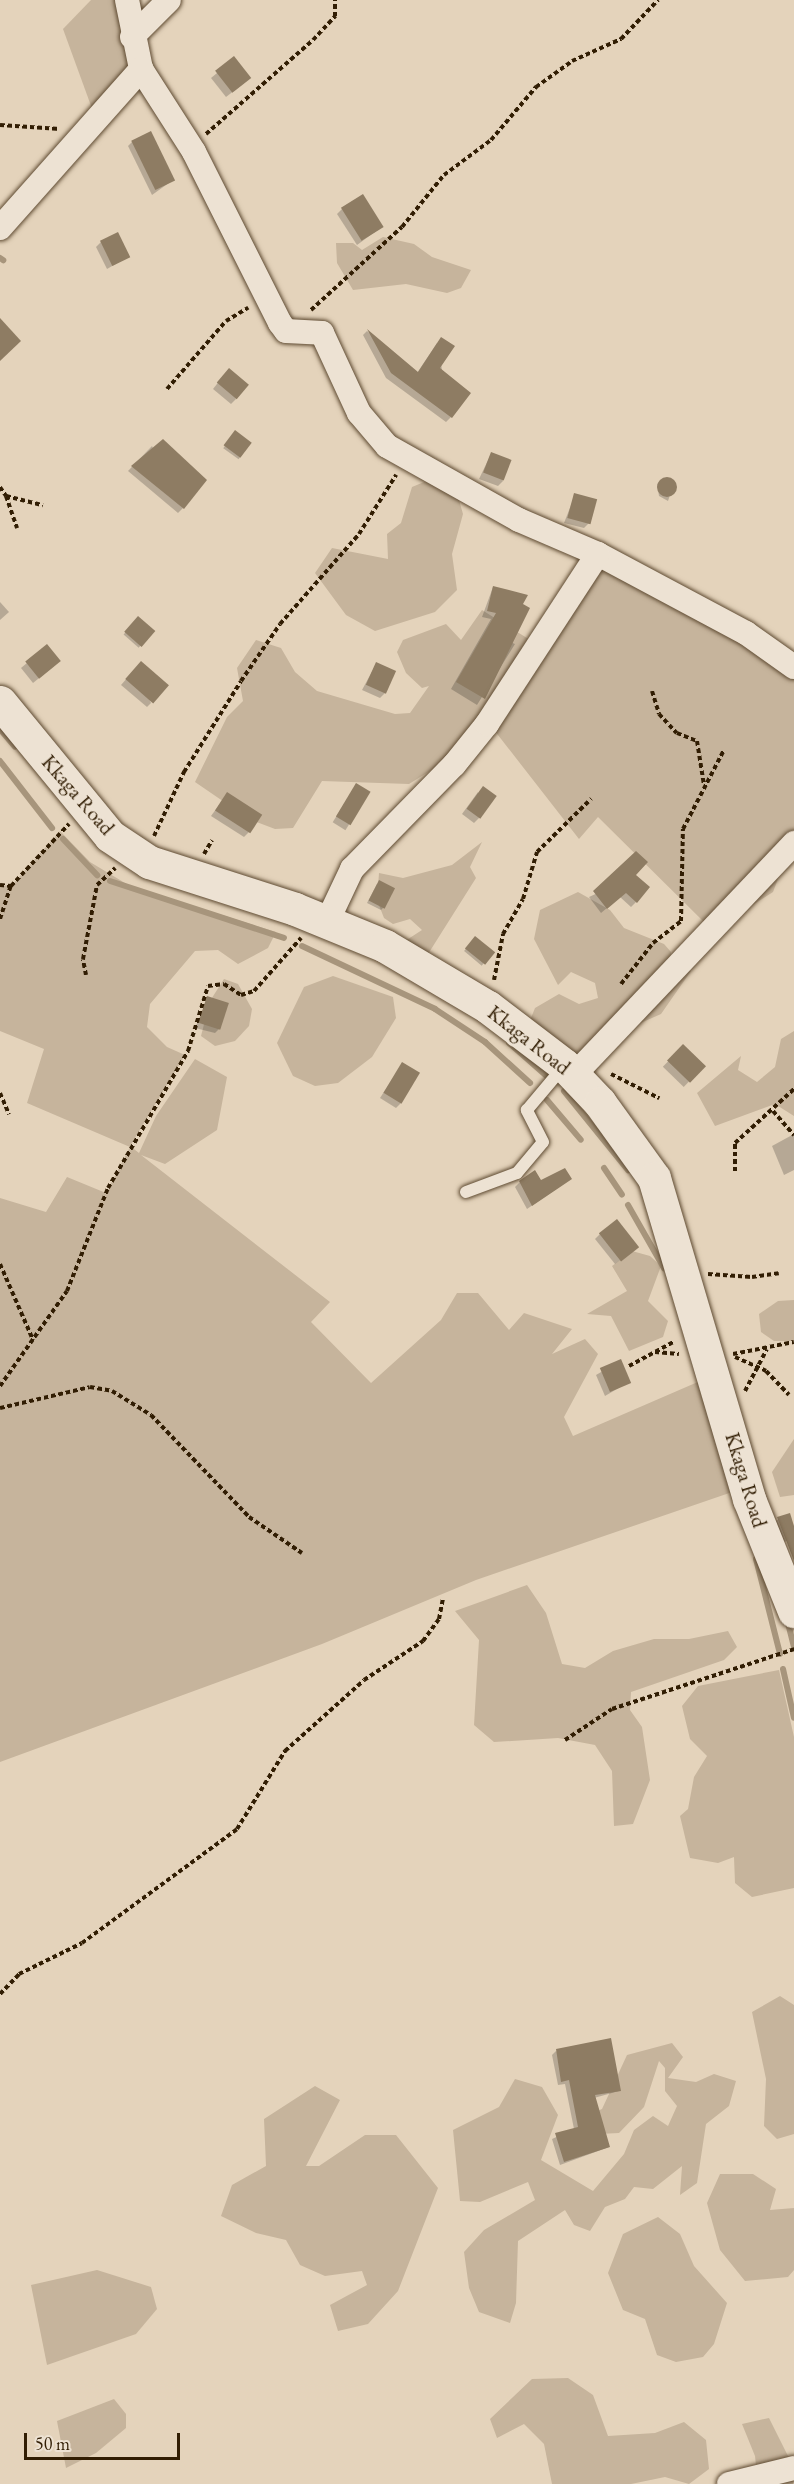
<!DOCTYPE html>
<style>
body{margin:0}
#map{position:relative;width:794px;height:2484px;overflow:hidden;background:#e4d3bb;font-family:"EB Garamond",serif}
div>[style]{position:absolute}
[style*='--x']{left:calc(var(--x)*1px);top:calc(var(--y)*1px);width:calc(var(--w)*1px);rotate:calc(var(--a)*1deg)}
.green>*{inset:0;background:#c6b49c}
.shadow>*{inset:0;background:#0003;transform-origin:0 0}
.stream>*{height:6px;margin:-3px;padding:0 3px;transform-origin:3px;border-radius:3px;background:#a7957c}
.building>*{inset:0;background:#8e7c63;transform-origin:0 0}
.round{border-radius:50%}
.path>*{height:4px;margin-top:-2px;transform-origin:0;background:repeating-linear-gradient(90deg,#311d03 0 4.5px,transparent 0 7.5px)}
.roads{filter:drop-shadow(0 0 2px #5e4a31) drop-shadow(0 0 2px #5e4a31)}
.lane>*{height:12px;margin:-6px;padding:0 6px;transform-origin:6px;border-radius:6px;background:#ede2d3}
.street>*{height:24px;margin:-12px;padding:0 12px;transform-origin:12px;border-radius:12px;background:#ede2d3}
.secondary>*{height:33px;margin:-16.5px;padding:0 16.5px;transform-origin:16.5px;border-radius:16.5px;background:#ede2d3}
span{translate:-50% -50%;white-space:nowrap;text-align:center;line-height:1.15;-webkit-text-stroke:6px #ede2d3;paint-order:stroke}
.street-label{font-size:21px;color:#311d03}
.scale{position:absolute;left:24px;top:2433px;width:156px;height:27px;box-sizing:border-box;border:3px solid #311d03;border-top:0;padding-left:8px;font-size:18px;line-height:21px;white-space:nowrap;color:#311d03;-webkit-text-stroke:4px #ede2d3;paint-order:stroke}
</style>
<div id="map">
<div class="green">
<i style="clip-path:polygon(91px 0,122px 0,129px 53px,127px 75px,94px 114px,63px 29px)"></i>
<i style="clip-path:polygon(383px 237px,414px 244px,432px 257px,471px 270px,461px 288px,447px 293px,406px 284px,353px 290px,337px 263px,336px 243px,353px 243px,362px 250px)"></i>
<i style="clip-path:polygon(429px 480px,459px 500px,463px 514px,452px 554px,457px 590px,435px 612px,375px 631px,346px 615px,315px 573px,332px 548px,388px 559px,387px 534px,401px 523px,412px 487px)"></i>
<i style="clip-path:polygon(599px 559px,794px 672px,794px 837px,773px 892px,743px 911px,705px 923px,598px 817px,579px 839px,491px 726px)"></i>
<i style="clip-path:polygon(482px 610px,535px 643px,499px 696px,438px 766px,409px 784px,322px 781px,293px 828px,275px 829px,249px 819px,195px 782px,227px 717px,243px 701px,237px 668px,256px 640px,281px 648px,295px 672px,317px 691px,395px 714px,410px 713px,429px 686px,422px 688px,406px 673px,397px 652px,403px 640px,446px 624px,461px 640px)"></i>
<i style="clip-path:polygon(60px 831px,90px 862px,130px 886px,276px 932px,268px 948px,238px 964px,218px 950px,195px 951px,150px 1004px,147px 1027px,167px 1047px,185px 1055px,130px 1146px,139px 1153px,156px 1116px,195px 1059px,227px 1077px,217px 1130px,165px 1164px,141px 1155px,330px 1302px,311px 1322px,371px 1383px,441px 1320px,457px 1293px,478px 1293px,509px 1330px,524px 1313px,572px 1329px,552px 1354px,585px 1339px,598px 1354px,564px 1417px,573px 1436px,707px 1378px,741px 1489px,476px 1580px,322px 1644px,0 1762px,0 1198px,46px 1212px,67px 1177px,106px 1193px,130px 1147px,27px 1103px,44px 1049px,0 1031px,0 885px,11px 886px)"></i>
<i style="clip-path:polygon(482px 842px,470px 867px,476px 878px,423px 962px,405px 941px,422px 930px,410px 919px,393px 924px,384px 918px,377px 900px,379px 873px,403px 878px,452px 865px)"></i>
<i style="clip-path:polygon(578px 892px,610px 910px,624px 928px,664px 944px,671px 952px,672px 973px,691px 971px,661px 1014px,636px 1025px,610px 1022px,580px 1051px,561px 1058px,527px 1028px,535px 1008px,559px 994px,579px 1004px,598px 998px,595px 983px,571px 972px,558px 985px,534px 939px,540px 910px)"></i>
<i style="clip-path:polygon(333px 976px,393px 997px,396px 1018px,372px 1057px,338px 1083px,315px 1086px,293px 1076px,277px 1043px,304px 987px)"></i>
<i style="clip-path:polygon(224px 979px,238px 984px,252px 1009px,249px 1026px,235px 1041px,215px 1046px,201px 1036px,210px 1001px)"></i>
<i style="clip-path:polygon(794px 1031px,794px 1116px,775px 1104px,715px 1126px,697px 1093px,741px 1056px,738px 1070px,757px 1082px,775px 1067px,781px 1039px)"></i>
<i style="clip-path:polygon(632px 1251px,650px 1256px,661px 1266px,648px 1301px,668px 1321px,663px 1337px,629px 1351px,611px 1316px,587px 1314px,627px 1291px,612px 1266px)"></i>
<i style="clip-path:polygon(794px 1300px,794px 1341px,774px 1341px,761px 1332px,759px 1314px,778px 1301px)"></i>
<i style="clip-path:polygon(794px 1439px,794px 1495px,780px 1497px,772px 1472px)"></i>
<i style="clip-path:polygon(527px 1585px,546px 1613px,562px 1664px,585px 1668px,613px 1651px,654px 1639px,689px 1639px,728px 1631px,737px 1647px,724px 1660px,631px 1692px,630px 1710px,642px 1727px,650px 1780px,633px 1824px,614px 1826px,612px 1771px,595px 1745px,558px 1738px,494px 1742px,474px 1725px,479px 1640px,455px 1611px)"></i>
<i style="clip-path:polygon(779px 1670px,794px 1737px,794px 1888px,752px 1897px,735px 1883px,734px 1857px,718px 1863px,690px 1858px,680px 1816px,688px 1809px,694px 1777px,707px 1756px,690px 1739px,682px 1706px,698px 1686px)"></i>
<i style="clip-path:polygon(780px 1996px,794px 2005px,794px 2134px,777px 2139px,764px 2126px,766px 2079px,752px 2012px)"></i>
<i style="clip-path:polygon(672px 2043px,683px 2057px,668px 2078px,696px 2082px,714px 2074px,736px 2081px,729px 2106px,706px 2124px,697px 2183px,680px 2195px,682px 2166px,653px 2189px,634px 2187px,625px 2199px,605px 2207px,590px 2231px,574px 2225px,565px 2210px,518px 2241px,516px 2303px,510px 2323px,479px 2312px,469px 2288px,464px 2252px,484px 2230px,535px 2200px,528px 2182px,480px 2202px,460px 2201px,453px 2130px,499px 2107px,515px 2079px,542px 2087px,558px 2115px,541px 2160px,593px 2191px,624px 2154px,634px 2130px,653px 2116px,668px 2126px,677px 2106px,665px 2091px,665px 2068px,659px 2061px,644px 2107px,619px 2133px,599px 2134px,593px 2113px,602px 2109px,627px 2055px)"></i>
<i style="clip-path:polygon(315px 2086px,340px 2100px,306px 2166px,319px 2166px,365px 2135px,396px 2135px,438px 2188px,398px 2291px,368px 2324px,338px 2331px,330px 2305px,367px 2285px,362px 2271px,325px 2276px,300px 2265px,286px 2240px,256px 2233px,221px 2216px,232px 2185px,266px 2166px,264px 2119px)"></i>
<i style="clip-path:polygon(720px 2174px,753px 2174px,776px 2189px,770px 2210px,794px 2208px,794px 2270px,788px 2277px,745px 2281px,720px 2250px,707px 2203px)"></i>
<i style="clip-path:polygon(658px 2217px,680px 2234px,694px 2266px,727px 2303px,714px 2344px,703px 2357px,676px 2362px,657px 2355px,645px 2319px,623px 2310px,608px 2273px,623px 2234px)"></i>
<i style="clip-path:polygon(97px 2270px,151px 2287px,157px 2309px,136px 2334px,47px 2365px,31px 2285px)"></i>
<i style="clip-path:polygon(568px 2378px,593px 2395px,608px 2436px,655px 2433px,684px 2422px,706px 2440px,709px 2469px,689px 2484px,665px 2477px,631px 2484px,552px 2484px,544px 2444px,524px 2424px,497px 2438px,490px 2419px,532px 2379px)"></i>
<i style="clip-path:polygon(114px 2399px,126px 2414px,126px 2428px,96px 2453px,66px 2468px,57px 2421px)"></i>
<i style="clip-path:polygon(769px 2418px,794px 2468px,793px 2484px,758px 2484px,755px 2456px,742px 2424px)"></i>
</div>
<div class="shadow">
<i style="clip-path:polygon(234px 59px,244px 83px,226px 97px,211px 78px)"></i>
<i style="clip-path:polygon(132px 142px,173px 180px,152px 195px,128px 146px)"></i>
<i style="clip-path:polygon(342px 209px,383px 226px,357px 245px,337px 214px)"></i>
<i style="clip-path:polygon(101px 242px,128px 257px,107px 269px,96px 247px)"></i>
<i style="clip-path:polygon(367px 331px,417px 373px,437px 343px,451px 417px,446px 422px,386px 378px,363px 335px)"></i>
<i style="clip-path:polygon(224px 375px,236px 399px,231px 404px,213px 389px)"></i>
<i style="left:235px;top:432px;width:19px;height:20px;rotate:36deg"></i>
<i style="clip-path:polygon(152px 446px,183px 508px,178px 513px,128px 471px)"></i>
<i style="clip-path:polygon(491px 454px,503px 481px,498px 486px,479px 479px)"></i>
<i style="clip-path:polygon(668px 479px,674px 483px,668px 501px,659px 496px,657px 484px)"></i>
<i style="clip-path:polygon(575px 495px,589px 523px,584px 528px,564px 523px)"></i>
<i style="clip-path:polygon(493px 587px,521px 605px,510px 642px,515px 644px,477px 705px,451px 689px,491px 619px,482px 617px)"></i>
<i style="clip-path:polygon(0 602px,9px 612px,0 620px)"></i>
<i style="left:138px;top:618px;width:20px;height:22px;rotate:41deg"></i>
<i style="clip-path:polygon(47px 646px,54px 666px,33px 683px,21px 668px)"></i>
<i style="clip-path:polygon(376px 664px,385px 693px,380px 698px,362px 690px)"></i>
<i style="clip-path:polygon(136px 668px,151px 703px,147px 707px,121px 685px)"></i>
<i style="left:356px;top:785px;width:15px;height:44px;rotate:32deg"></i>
<i style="clip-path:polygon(478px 792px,479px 818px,474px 823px,462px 814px)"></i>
<i style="clip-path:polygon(227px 794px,249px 832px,244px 837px,211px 816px)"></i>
<i style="clip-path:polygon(634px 876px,636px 902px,631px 907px,620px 897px,601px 913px,589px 897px)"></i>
<i style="clip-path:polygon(377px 884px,383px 908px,381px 910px,367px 903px)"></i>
<i style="left:475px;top:938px;width:23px;height:17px;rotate:40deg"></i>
<i style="clip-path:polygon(208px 998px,220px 1028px,215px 1033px,195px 1028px)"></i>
<i style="left:683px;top:1046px;width:29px;height:29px;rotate:44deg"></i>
<i style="clip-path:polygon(402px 1064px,401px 1103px,396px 1108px,380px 1098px)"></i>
<i style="clip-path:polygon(794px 1134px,794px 1170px,784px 1175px,772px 1146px)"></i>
<i style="clip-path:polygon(520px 1182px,541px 1182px,565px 1183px,527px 1209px,515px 1187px)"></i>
<i style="clip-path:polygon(600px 1234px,632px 1251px,615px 1264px,595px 1239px)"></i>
<i style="clip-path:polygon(620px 1361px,629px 1382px,605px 1396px,596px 1375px)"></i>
<i style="clip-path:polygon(789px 1515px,794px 1538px,784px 1542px,775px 1521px)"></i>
<i style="clip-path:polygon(556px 2051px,619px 2091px,594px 2098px,609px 2147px,560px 2165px,552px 2139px,574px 2129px,565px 2084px,558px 2085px,552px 2055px)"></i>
</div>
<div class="stream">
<i style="--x:0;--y:258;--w:4;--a:34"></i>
<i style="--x:0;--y:729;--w:23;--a:50"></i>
<i style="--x:0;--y:761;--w:85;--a:52.2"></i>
<i style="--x:63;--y:839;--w:50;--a:46.6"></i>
<i style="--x:110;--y:881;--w:183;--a:18.1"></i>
<i style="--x:302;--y:946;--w:147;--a:25.3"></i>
<i style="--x:435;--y:1009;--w:60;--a:33.4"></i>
<i style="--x:485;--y:1042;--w:61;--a:42.3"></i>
<i style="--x:509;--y:1043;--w:53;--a:41.2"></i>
<i style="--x:564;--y:1091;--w:102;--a:51"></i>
<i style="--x:547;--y:1100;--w:52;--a:49.6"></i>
<i style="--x:604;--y:1168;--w:32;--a:56"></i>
<i style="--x:628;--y:1205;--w:73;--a:60.3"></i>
<i style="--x:756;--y:1559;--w:98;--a:75.8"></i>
<i style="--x:787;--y:1619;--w:30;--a:76"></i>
<i style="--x:783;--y:1669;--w:50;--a:77.3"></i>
</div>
<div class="building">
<i style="left:234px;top:56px;width:28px;height:24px;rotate:52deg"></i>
<i style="left:151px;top:131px;width:55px;height:22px;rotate:64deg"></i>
<i style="left:363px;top:194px;width:39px;height:26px;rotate:58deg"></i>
<i style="left:118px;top:232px;width:28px;height:20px;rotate:64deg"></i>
<i style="clip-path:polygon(0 318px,21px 341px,0 361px)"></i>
<i style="clip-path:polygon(367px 329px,418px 372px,441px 337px,455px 346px,440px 368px,471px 393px,452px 418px,391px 373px)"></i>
<i style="left:229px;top:368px;width:26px;height:19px;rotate:40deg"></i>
<i style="left:235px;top:430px;width:21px;height:19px;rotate:37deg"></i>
<i style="clip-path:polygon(163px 439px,207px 480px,184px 509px,131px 466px)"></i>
<i style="left:491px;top:452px;width:22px;height:22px;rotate:21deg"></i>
<i class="round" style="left:657px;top:477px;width:20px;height:20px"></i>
<i style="left:574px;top:493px;width:24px;height:26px;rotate:15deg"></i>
<i style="clip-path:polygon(493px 586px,528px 595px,523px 604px,530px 608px,485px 699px,456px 682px,496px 613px,487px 611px)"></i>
<i style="left:138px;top:616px;width:23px;height:21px;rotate:41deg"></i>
<i style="left:47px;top:644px;width:22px;height:28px;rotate:51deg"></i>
<i style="left:141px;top:661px;width:37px;height:24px;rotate:41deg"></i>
<i style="left:376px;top:662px;width:22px;height:25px;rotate:24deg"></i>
<i style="left:356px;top:783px;width:17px;height:39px;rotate:31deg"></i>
<i style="left:483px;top:786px;width:17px;height:28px;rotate:36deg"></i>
<i style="left:227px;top:792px;width:42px;height:22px;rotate:33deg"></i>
<i style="clip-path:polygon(636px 851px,648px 862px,636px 875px,650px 887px,637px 903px,626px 893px,607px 909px,593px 891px)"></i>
<i style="left:379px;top:880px;width:18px;height:23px;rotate:27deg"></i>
<i style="left:475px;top:936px;width:26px;height:16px;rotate:39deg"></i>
<i style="left:207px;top:996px;width:23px;height:28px;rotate:18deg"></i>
<i style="left:683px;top:1044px;width:32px;height:23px;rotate:44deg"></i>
<i style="left:402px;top:1062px;width:21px;height:36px;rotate:31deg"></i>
<i style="clip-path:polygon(565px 1168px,572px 1179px,532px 1206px,519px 1181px,535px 1170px,541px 1180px)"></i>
<i style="left:617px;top:1219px;width:36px;height:23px;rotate:52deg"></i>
<i style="left:621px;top:1359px;width:26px;height:23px;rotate:67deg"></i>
<i style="clip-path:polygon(790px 1513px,794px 1526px,794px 1561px,777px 1517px)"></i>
<i style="clip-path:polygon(611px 2038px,621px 2091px,595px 2095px,610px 2147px,564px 2162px,555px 2133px,578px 2127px,569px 2080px,561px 2082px,556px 2049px)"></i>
</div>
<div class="path">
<i style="--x:0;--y:125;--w:60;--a:3.8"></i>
<i style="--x:206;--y:134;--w:142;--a:-41.3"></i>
<i style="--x:313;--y:40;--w:33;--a:-47"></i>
<i style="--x:335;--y:16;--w:16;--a:-90"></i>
<i style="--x:311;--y:310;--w:123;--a:-42.4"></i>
<i style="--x:402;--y:227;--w:67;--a:-51.1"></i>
<i style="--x:444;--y:175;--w:59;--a:-36.7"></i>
<i style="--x:491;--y:140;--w:70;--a:-49.7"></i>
<i style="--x:536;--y:87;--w:44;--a:-35.8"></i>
<i style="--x:572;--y:61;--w:54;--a:-24.2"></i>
<i style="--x:621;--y:39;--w:54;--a:-46.5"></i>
<i style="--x:167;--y:389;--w:90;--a:-49.1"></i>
<i style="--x:226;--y:321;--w:26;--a:-31"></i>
<i style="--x:0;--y:487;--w:11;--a:56"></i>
<i style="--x:6;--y:496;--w:38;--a:14"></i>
<i style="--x:6;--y:496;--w:34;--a:71"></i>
<i style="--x:652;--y:691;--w:24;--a:73"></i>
<i style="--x:659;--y:714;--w:26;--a:47"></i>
<i style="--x:677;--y:733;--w:22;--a:22"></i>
<i style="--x:697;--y:741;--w:45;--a:81"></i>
<i style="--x:154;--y:836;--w:71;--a:-64.9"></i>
<i style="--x:184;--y:772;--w:107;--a:-57.9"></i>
<i style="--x:241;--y:681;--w:69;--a:-55.6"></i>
<i style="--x:280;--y:624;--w:120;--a:-48.7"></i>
<i style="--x:359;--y:534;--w:70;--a:-57.9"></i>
<i style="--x:204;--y:854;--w:16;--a:-60"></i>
<i style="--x:0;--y:885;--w:11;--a:5"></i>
<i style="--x:0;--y:919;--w:35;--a:-72"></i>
<i style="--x:11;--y:886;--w:85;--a:-46.9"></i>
<i style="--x:86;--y:975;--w:16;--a:-101"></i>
<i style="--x:83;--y:959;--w:75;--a:-79.3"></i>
<i style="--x:97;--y:885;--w:25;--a:-43"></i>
<i style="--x:494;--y:980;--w:47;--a:-78.9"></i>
<i style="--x:503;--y:934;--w:40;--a:-60.3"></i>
<i style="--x:523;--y:899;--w:49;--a:-73.4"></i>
<i style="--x:537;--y:852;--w:76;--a:-44.5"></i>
<i style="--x:621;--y:984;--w:52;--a:-52"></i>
<i style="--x:653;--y:943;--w:36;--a:-38"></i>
<i style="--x:681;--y:921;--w:92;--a:-88.8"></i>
<i style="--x:683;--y:829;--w:89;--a:-62.6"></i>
<i style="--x:611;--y:1074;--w:54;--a:26.6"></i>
<i style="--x:0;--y:1093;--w:23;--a:67"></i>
<i style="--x:773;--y:1111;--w:32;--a:49"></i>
<i style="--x:735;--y:1171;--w:28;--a:-90"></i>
<i style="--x:735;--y:1143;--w:80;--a:-42.5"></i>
<i style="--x:0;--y:1264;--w:83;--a:66.5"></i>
<i style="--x:708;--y:1274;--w:44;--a:3.9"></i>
<i style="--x:752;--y:1277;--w:27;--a:-8"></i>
<i style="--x:655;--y:1352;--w:24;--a:5"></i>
<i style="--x:733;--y:1354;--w:62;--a:-11.1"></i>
<i style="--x:735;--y:1357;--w:34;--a:24"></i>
<i style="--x:766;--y:1371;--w:33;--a:46"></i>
<i style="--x:629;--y:1366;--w:52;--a:-28.5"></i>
<i style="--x:0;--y:1386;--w:116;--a:-54.8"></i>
<i style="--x:67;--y:1291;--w:111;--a:-68.3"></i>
<i style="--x:108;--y:1188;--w:159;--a:-59.7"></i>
<i style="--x:188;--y:1051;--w:68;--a:-72.9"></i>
<i style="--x:208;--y:986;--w:16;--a:-7"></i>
<i style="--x:224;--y:984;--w:20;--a:33"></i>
<i style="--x:241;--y:995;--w:14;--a:-17"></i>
<i style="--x:254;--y:991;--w:71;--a:-48.4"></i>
<i style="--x:745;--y:1391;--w:47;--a:-62.4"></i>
<i style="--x:0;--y:1408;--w:92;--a:-13.1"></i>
<i style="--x:90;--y:1387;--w:22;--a:10"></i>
<i style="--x:112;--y:1391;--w:46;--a:31.6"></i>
<i style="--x:151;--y:1415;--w:141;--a:46.1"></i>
<i style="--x:249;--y:1517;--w:64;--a:34.2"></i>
<i style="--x:565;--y:1740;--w:56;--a:-33.4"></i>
<i style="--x:612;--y:1709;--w:192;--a:-18.2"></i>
<i style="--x:0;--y:1994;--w:28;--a:-46"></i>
<i style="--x:19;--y:1974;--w:70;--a:-26.2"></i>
<i style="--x:82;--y:1943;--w:192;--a:-36.3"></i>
<i style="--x:237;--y:1829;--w:92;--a:-58.4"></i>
<i style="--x:285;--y:1751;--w:106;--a:-41.9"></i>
<i style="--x:364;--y:1680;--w:71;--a:-33.5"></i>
<i style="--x:423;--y:1641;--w:27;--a:-54"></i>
<i style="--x:439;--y:1619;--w:20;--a:-79"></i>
</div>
<div class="roads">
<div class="lane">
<i style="--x:466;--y:1192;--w:54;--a:-20.4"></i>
<i style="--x:517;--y:1173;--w:40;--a:-50"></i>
<i style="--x:543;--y:1142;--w:36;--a:-117"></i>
<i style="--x:527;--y:1110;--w:57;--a:-49.9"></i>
</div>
<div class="street">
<i style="--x:127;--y:0;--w:70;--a:78.5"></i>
<i style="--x:141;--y:69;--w:98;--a:57.4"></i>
<i style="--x:194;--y:152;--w:191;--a:63.3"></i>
<i style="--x:280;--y:323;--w:10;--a:53"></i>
<i style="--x:286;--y:331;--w:36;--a:3"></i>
<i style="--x:322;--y:333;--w:88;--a:65.2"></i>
<i style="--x:359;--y:413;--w:43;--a:49.7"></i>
<i style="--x:387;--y:446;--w:151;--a:29.3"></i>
<i style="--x:519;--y:520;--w:86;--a:23.3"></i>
<i style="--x:598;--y:554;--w:168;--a:28.1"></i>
<i style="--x:746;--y:633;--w:59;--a:35.3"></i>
<i style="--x:132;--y:37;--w:52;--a:-45"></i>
<i style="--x:0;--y:228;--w:213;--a:-48.4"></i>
<i style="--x:327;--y:922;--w:59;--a:-64.7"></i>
<i style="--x:352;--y:869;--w:146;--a:-45.6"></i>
<i style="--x:454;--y:765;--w:53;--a:-51.2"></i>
<i style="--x:487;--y:724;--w:203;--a:-56.9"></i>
<i style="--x:574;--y:1075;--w:320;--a:-46.5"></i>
<i style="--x:729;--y:2484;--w:67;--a:-13.8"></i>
</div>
<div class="secondary">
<i style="--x:0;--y:702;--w:173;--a:50.6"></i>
<i style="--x:110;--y:836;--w:47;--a:33.7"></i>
<i style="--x:149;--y:862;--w:153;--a:17.8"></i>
<i style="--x:295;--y:909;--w:97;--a:22.3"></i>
<i style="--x:385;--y:946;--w:120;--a:30.6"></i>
<i style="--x:488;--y:1007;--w:96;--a:37.3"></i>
<i style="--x:564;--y:1065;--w:52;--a:46.5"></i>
<i style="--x:600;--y:1103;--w:92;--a:54.2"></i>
<i style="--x:654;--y:1178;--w:335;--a:73.5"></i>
<i style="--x:749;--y:1499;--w:121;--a:68.1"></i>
</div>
</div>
<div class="street-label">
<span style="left:78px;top:795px;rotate:49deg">Kkaga Road</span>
<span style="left:529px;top:1040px;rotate:38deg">Kkaga Road</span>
<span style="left:746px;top:1480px;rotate:73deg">Kkaga Road</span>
</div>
<div class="scale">50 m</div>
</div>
